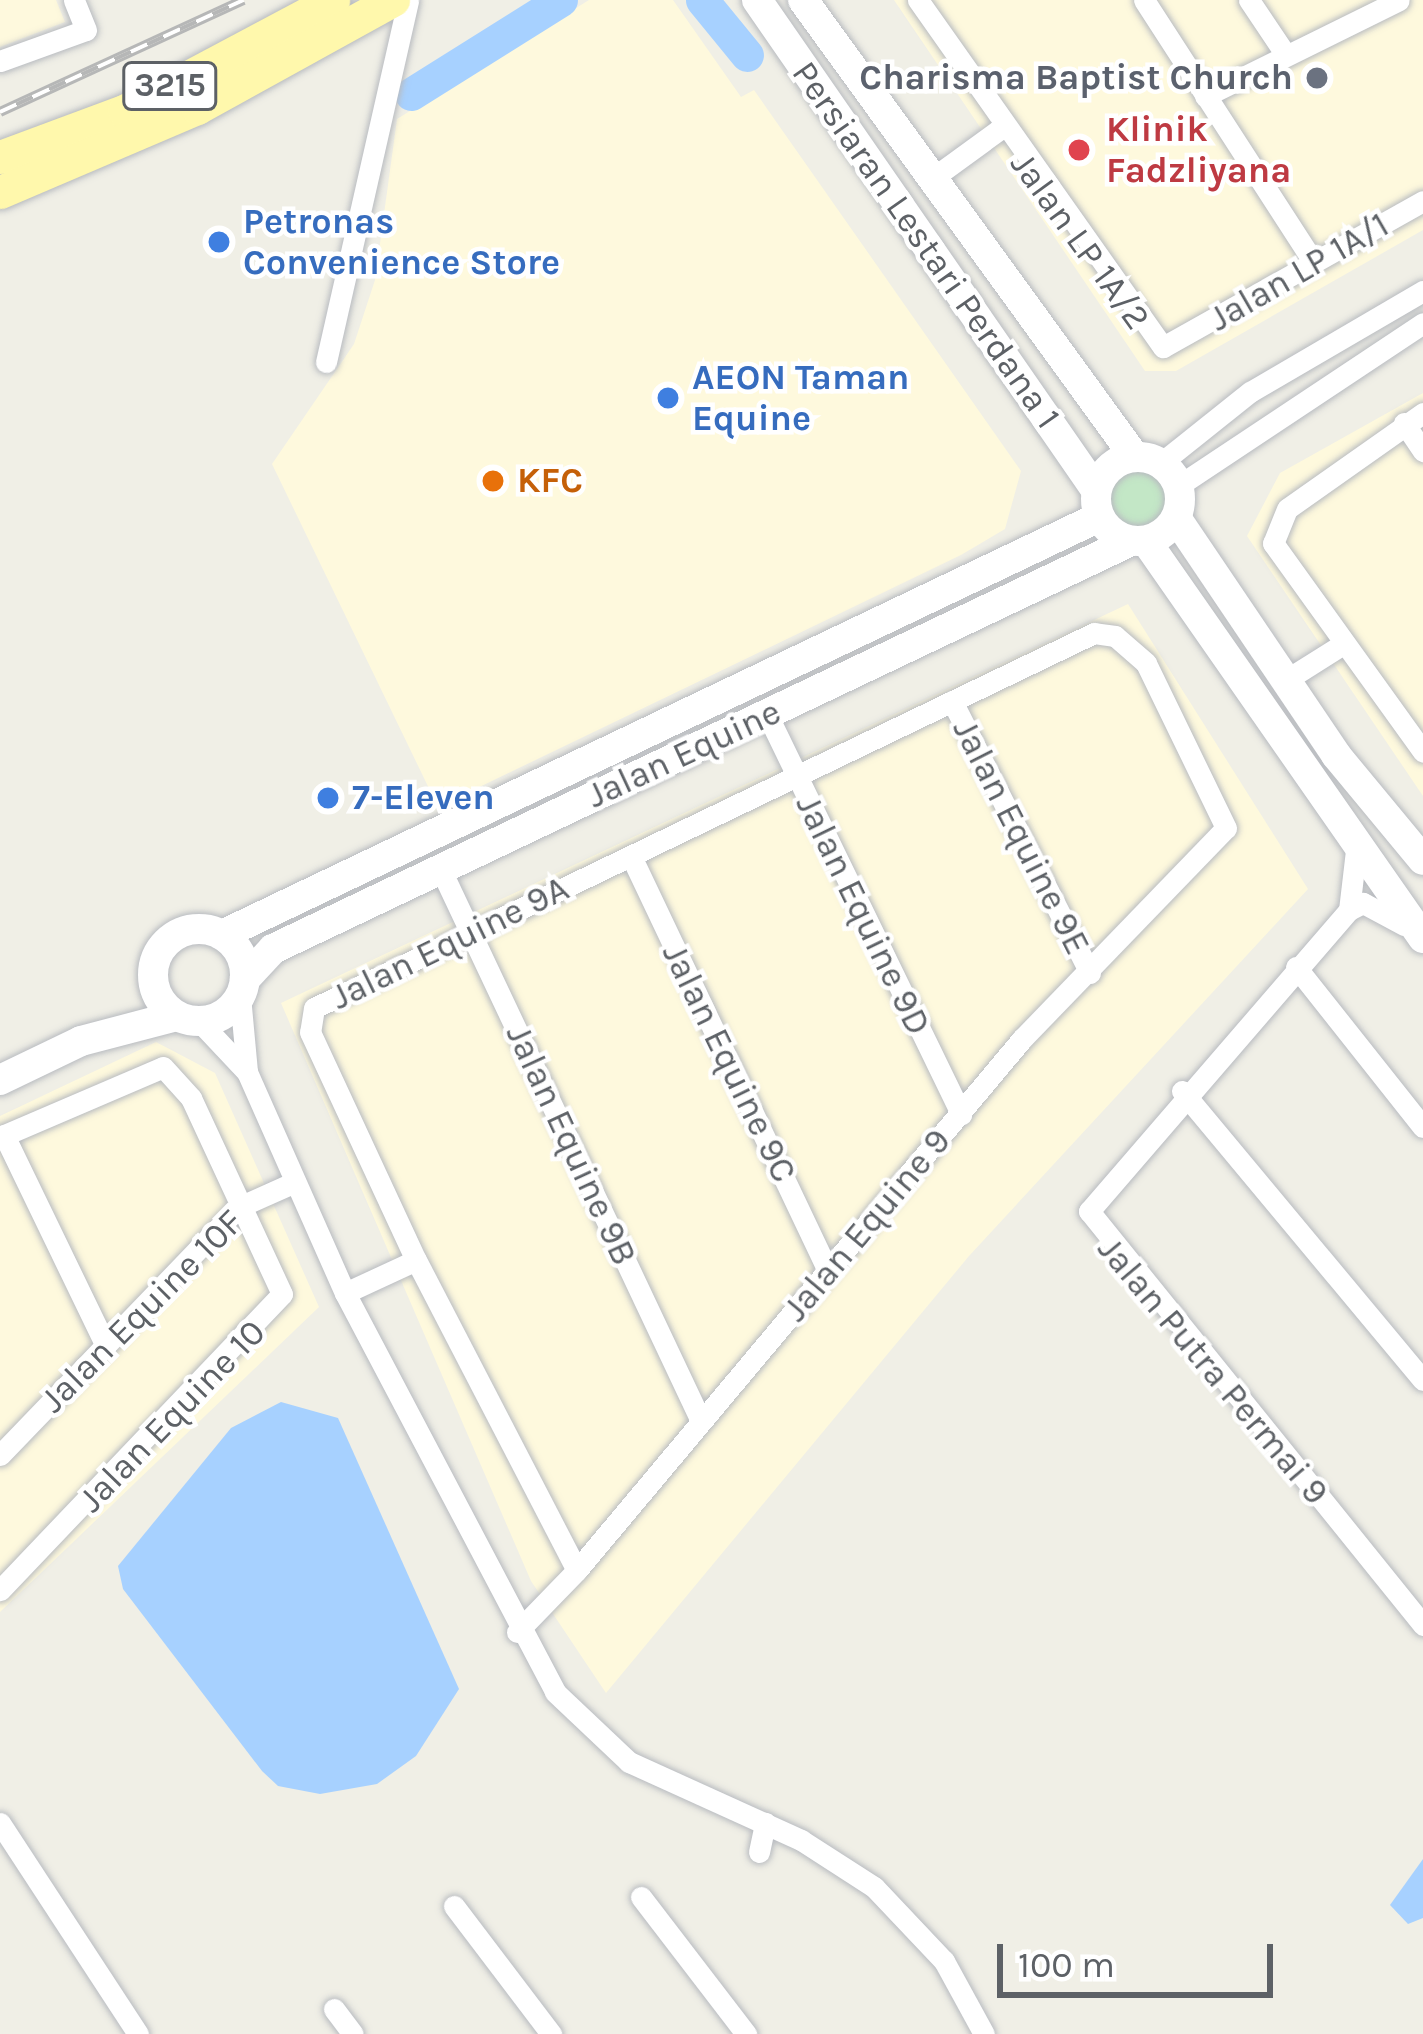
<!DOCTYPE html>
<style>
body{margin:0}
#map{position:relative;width:1423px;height:2034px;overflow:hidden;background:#f0efe6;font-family:Karla,sans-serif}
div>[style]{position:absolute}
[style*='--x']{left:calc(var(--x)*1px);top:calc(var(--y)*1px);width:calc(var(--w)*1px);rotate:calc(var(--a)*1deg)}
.commercial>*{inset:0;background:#fef9dd}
.green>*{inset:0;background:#c3e7c6}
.round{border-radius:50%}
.water>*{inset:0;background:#a7d1ff}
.river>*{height:33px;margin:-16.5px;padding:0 16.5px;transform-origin:16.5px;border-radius:16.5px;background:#a7d1ff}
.roads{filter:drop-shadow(0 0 3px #b8bbc0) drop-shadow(0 0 3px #b8bbc0)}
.street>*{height:21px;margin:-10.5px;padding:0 10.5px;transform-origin:10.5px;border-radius:10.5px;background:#fff}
.secondary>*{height:30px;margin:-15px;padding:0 15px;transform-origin:15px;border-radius:15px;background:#fff}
.secondary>.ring{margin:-15px;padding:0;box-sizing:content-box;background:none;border:30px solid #fff;border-radius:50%}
.primary>*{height:33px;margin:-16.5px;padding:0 16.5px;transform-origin:16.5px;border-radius:16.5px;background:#fff8ac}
.rail>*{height:10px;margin-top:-5px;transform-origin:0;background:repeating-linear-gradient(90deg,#fff 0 18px,#b6b7b7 0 36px);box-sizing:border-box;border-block:3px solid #b6b7b7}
.dots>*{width:33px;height:33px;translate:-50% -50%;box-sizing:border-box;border:6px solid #fff;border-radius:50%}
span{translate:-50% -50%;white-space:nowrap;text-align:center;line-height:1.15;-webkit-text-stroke:9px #fff;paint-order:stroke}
.shield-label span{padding:3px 9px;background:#fff;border:3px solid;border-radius:9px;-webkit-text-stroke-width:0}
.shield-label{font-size:33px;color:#5d6166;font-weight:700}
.worship-label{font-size:36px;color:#5b616d;font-weight:700}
.right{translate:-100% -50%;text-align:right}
.health-label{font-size:36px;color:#be3a42;font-weight:700}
.left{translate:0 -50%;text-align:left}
.shop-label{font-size:36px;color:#366cbe;font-weight:700}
.street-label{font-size:36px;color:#5d6166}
.food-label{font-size:36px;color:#c56008;font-weight:700}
.scale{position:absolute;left:997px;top:1944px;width:276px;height:54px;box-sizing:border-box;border:6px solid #5d6166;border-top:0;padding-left:15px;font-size:36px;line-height:42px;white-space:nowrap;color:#5d6166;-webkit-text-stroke:9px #fff;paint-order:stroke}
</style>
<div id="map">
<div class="commercial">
<i style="clip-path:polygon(0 0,56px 0,65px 22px,0 47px)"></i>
<i style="clip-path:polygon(589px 0,673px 0,741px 97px,754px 90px,1021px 471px,1005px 529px,961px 555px,438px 807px,272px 464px,354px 344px,375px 280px,397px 119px)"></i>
<i style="clip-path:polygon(894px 0,1423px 0,1423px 230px,1176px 371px,1145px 371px)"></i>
<i style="clip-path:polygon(1423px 393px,1423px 796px,1247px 536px,1280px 473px)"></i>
<i style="clip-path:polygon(1128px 604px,1308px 889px,969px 1256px,606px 1693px,531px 1581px,281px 1003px)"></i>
<i style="clip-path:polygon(156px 1042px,215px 1073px,319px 1307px,0 1612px,0 1116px)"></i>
</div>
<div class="green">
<i class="round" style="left:1107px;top:468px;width:60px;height:60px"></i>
</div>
<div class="water">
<i style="clip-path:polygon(281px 1402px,338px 1418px,459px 1689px,416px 1756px,377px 1784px,320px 1794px,278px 1786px,262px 1771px,123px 1589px,118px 1566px,231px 1428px)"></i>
<i style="clip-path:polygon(1423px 1859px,1423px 1918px,1408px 1924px,1390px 1905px)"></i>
</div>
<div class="river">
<i style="--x:702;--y:0;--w:71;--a:50.7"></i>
<i style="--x:411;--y:94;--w:177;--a:-32.1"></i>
</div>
<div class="roads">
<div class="street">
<i style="--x:918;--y:0;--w:425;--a:54.8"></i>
<i style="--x:1163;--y:347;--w:298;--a:-29.3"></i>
<i style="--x:1144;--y:0;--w:310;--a:57.1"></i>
<i style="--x:1249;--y:0;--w:66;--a:56.1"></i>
<i style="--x:0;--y:61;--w:91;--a:-19.8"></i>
<i style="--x:86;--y:30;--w:32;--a:-112"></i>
<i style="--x:1205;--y:96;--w:216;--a:-26.3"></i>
<i style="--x:930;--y:180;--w:87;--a:-36.1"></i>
<i style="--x:326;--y:362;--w:371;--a:-77.2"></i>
<i style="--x:1423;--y:413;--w:166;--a:144.8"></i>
<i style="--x:1287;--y:509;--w:37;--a:112"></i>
<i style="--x:1273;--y:543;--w:257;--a:54.3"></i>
<i style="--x:1404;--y:423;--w:34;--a:56"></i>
<i style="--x:1161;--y:463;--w:114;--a:-38.6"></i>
<i style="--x:1250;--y:392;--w:200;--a:-30.3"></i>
<i style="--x:1178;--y:486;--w:294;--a:-33.6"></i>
<i style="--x:1286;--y:680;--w:64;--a:-32.2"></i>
<i style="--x:952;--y:701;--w:305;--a:63.1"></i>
<i style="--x:767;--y:714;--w:445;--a:64.1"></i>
<i style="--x:631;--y:856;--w:458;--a:64.6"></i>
<i style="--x:441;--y:870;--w:609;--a:64.74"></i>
<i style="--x:1349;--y:910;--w:60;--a:-83.3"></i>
<i style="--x:1404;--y:925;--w:47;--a:-151.8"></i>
<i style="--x:1363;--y:903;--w:16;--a:153"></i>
<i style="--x:1349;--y:910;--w:398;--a:130.8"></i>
<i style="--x:1089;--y:1211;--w:532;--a:51.1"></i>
<i style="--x:1296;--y:967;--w:204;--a:51.6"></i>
<i style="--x:240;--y:996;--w:76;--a:84.7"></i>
<i style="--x:247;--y:1072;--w:242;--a:66.1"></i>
<i style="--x:345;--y:1293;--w:451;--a:62.2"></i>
<i style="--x:555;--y:1692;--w:102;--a:43.4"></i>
<i style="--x:629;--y:1762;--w:189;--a:24.4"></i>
<i style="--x:801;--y:1840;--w:87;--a:32.8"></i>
<i style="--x:874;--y:1887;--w:102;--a:46.6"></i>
<i style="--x:944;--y:1961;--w:83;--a:61.3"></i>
<i style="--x:199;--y:1021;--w:70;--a:46.7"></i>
<i style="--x:1182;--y:1091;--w:376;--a:50.2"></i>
<i style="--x:4;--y:1135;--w:234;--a:64.2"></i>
<i style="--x:0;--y:1137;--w:177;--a:-23.2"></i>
<i style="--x:163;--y:1067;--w:42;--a:47.9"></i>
<i style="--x:191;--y:1098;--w:216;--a:65.1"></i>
<i style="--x:282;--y:1294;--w:409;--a:133.6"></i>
<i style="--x:345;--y:1293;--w:78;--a:-24.9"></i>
<i style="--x:0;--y:1455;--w:344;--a:-46.1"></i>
<i style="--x:239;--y:1207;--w:61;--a:-24.1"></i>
<i style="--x:517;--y:1632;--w:86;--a:-45.9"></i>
<i style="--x:577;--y:1570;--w:693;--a:-50.04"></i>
<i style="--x:1022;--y:1039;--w:293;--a:-46"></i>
<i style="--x:1226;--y:828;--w:183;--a:-115.9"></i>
<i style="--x:1146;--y:663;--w:41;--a:-138.9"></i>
<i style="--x:1115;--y:636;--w:21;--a:-172"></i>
<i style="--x:1094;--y:633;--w:865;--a:154.32"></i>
<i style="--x:314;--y:1008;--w:24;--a:99"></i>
<i style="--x:310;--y:1032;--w:251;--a:65.1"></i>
<i style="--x:416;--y:1260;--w:349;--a:62.6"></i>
<i style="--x:0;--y:1823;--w:252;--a:56.8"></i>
<i style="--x:759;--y:1852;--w:30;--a:-78"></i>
<i style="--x:641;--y:1897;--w:173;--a:52.5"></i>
<i style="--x:454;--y:1906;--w:161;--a:52.8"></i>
<i style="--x:334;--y:2009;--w:31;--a:53"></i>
</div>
<div class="secondary">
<i style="--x:757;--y:0;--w:596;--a:55.32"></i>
<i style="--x:803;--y:0;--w:563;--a:54.02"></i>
<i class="ring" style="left:1096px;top:457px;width:54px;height:54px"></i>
<i style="--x:1177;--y:519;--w:285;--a:56"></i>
<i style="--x:1336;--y:755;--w:136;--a:50.4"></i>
<i style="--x:1146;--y:541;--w:484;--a:55.1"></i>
<i class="ring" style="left:153px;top:929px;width:62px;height:62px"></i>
<i style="--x:222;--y:935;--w:972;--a:-25.48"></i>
<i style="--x:245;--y:979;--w:41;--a:-47"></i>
<i style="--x:273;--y:949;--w:950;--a:-25.43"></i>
<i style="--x:0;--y:1080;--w:90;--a:-25.7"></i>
<i style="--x:81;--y:1041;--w:98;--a:-14.7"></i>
</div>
<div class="primary">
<i style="--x:0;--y:157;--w:132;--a:-20.4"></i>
<i style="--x:124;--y:111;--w:237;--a:-28"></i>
<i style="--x:0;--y:192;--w:214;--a:-23.1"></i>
<i style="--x:197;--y:108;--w:224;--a:-28.9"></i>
</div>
</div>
<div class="rail">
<i style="--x:0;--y:112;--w:268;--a:-24.7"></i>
</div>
<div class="dots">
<i style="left:1317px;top:78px;background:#6b7280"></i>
<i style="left:1079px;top:150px;background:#e0444e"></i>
<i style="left:219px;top:242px;background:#3f7fe0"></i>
<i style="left:668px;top:398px;background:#3f7fe0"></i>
<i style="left:493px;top:481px;background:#e8710a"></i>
<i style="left:328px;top:798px;background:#3f7fe0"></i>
</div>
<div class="shield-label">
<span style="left:170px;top:86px">3215</span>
</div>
<div class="worship-label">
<span class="right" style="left:1293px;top:78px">Charisma Baptist Church</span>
</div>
<div class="health-label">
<span class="left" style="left:1106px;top:150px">Klinik<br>Fadzliyana</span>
</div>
<div class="shop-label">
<span class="left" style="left:243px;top:242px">Petronas<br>Convenience Store</span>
<span class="left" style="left:692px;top:398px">AEON Taman<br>Equine</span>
<span class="left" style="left:352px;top:798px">7-Eleven</span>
</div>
<div class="street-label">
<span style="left:1080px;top:241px;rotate:54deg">Jalan LP 1A/2</span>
<span style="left:926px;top:245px;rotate:55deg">Persiaran Lestari Perdana 1</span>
<span style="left:1299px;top:272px;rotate:-30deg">Jalan LP 1A/1</span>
<span style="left:684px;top:754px;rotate:-25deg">Jalan Equine</span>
<span style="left:1021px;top:837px;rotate:63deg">Jalan Equine 9E</span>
<span style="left:863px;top:915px;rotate:64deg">Jalan Equine 9D</span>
<span style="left:450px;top:943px;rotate:-26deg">Jalan Equine 9A</span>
<span style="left:729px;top:1063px;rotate:64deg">Jalan Equine 9C</span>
<span style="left:571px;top:1145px;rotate:65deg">Jalan Equine 9B</span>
<span style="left:867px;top:1225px;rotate:-50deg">Jalan Equine 9</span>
<span style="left:142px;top:1311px;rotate:-45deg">Jalan Equine 10F</span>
<span style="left:1213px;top:1371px;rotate:50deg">Jalan Putra Permai 9</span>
<span style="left:172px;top:1416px;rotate:-46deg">Jalan Equine 10</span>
</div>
<div class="food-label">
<span class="left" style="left:517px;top:481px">KFC</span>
</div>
<div class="scale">100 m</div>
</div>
